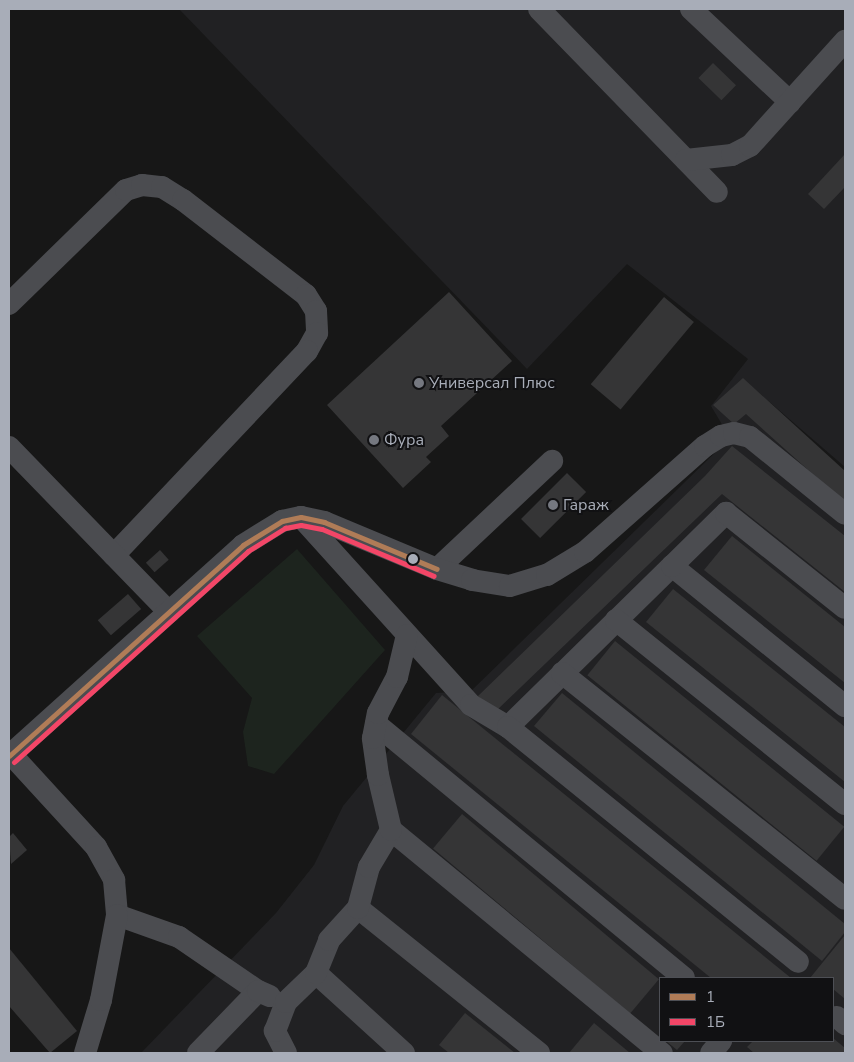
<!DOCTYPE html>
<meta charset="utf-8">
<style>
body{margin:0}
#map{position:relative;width:854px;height:1062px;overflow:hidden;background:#171717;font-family:"Nunito Sans",sans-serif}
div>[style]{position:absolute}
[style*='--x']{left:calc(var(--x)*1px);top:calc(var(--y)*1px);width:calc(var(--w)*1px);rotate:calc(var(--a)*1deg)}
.built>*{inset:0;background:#212123}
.green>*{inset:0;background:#1d241e}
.building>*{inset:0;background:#353536;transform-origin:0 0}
.minor>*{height:22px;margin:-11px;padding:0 11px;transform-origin:11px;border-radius:11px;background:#4b4c50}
.bus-1>*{height:5px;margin:-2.5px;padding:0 2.5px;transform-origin:2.5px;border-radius:2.5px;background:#b07c57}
.bus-2>*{height:5px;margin:-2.5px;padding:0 2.5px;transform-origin:2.5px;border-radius:2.5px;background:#f34667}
.dots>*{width:14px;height:14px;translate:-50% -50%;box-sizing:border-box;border:2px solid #111113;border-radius:50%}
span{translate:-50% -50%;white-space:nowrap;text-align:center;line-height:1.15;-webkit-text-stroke:4px #111113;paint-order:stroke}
.poi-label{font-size:16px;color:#a8adb8}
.left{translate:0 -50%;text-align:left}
.frame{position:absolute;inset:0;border:10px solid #a8adb8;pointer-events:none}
.legend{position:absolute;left:659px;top:977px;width:175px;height:65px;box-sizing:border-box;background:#111113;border:1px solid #4d4f55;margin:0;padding:6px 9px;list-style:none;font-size:15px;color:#a8adb8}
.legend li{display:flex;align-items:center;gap:10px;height:25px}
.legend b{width:25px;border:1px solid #4d4f55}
</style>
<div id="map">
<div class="built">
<i style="clip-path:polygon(evenodd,179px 9px,845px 9px,845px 467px,751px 386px,845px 472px,845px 1053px,141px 1053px,276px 913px,314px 865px,343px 806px,436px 693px,471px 691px,730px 438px,711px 406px,748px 359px,627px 264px,527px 369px,179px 9px,660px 978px,833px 978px,833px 1041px,660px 1041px,660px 978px)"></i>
</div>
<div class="green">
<i style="clip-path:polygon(297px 549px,385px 650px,274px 774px,248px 766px,243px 732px,252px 698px,197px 636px)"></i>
</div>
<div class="building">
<i style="left:713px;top:63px;width:32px;height:21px;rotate:44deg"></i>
<i style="clip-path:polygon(845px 154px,845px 187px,824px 209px,808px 194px)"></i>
<i style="clip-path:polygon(449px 292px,512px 361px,441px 426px,449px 436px,426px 457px,431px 462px,403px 488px,327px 405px)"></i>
<i style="left:664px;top:297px;width:39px;height:114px;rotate:40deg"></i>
<i style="clip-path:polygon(743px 378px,845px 471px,845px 503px,746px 414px,734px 424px,713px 405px)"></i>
<i style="clip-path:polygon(732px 446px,845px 536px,845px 592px,722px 494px,495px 712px,478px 696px,705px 476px)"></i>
<i style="left:567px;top:473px;width:27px;height:65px;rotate:45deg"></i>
<i style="clip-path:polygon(732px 536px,845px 627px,845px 683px,704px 570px)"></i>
<i style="left:160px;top:550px;width:13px;height:19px;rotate:48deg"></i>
<i style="clip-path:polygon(673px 589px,845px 727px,845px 782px,646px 622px)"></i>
<i style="left:128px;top:594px;width:20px;height:40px;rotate:49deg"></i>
<i style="left:615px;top:641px;width:295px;height:44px;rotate:39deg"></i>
<i style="clip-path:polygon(562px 693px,845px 924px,845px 932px,822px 961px,534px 726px)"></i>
<i style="clip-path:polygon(442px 695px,791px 978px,711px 978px,411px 734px)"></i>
<i style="left:462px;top:814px;width:257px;height:45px;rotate:40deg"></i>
<i style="clip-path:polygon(13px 833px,27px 850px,11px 864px,9px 837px)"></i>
<i style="clip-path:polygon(845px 935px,845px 999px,833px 989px,833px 978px,810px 978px)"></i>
<i style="clip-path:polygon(9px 948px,77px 1031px,50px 1053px,9px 1006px)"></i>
<i style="clip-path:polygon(465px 1013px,515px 1053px,449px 1053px,439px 1045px)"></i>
<i style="clip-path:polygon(594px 1023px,630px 1053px,569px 1053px)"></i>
<i style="clip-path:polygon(833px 1038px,845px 1048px,845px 1053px,754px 1053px,747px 1047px,753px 1041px,833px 1041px)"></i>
<i style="clip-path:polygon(666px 1041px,685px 1041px,677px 1050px)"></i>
</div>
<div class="minor">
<i style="--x:539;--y:9;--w:255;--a:45.8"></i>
<i style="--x:691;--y:9;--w:136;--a:43.2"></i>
<i style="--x:686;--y:160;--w:46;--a:-6.2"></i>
<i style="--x:732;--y:155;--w:20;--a:-27"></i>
<i style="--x:750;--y:146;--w:142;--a:-47.9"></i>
<i style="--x:9;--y:304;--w:163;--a:-44.3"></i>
<i style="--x:126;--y:190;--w:17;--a:-17"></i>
<i style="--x:142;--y:185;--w:20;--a:6"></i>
<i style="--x:162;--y:187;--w:25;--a:32"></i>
<i style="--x:183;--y:200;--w:155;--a:37.7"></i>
<i style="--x:306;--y:295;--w:19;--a:58"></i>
<i style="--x:316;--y:311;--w:22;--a:87"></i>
<i style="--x:317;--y:333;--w:21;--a:119"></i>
<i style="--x:307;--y:351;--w:281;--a:133.4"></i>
<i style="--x:9;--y:447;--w:230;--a:45.9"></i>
<i style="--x:301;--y:517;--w:253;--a:47.9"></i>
<i style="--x:471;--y:705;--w:43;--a:30.7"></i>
<i style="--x:508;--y:727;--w:230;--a:-44.5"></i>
<i style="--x:672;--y:566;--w:223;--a:39"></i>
<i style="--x:672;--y:566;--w:76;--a:-44.5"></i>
<i style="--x:726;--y:513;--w:152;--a:38.6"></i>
<i style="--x:437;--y:569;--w:158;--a:-43.2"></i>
<i style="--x:616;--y:620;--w:294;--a:38.8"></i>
<i style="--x:562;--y:673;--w:362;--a:38.6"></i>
<i style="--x:376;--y:724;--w:399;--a:39.5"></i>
<i style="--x:508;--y:727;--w:373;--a:39"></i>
<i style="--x:9;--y:752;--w:129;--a:47.5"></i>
<i style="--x:96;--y:847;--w:38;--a:61"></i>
<i style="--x:114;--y:880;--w:35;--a:85"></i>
<i style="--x:117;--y:915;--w:66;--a:19.5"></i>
<i style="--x:179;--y:937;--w:96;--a:34.4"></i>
<i style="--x:9;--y:756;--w:315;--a:-42"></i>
<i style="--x:243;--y:545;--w:46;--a:-31.6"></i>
<i style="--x:282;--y:521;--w:19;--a:-12"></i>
<i style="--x:301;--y:517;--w:24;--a:12"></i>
<i style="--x:324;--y:522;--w:122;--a:22.6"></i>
<i style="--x:437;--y:569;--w:37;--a:17"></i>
<i style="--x:472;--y:580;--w:38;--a:9"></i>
<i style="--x:510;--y:586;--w:39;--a:-17"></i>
<i style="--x:547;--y:575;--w:44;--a:-31.2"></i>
<i style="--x:585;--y:552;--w:160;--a:-41.5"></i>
<i style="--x:705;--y:446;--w:19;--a:-32"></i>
<i style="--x:721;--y:436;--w:13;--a:-13"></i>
<i style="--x:734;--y:433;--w:16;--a:14"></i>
<i style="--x:750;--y:437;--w:122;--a:39"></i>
<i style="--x:391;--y:830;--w:351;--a:39.5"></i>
<i style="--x:358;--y:908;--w:232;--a:38.7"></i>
<i style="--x:316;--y:973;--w:119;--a:42.3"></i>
<i style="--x:837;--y:1017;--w:11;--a:41"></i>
<i style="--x:85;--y:1053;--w:55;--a:-73.2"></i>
<i style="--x:101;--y:1000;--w:86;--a:-79.3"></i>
<i style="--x:198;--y:1053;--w:86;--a:-45.9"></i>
<i style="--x:258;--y:991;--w:13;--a:23"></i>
<i style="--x:286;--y:1053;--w:25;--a:-117"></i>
<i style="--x:275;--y:1031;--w:31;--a:-69"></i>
<i style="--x:286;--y:1002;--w:42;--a:-44"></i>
<i style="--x:316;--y:973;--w:35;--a:-68"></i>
<i style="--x:329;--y:940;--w:43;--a:-47.8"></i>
<i style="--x:358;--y:908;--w:42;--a:-75"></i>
<i style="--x:369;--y:867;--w:43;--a:-59.3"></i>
<i style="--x:391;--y:830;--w:57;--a:-103.3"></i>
<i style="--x:378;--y:775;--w:37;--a:-98"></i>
<i style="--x:373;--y:738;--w:25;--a:-79"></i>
<i style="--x:378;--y:713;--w:41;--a:-62.2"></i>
<i style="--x:397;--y:677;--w:43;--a:-76.6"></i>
<i style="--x:711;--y:1053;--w:16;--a:-50"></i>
</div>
<div class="bus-1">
<i style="--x:9;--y:756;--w:315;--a:-42"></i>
<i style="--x:243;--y:545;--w:46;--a:-31.6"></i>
<i style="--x:282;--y:521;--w:19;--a:-12"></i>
<i style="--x:301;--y:517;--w:24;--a:12"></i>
<i style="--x:324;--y:522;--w:122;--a:22.6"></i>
</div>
<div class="bus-2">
<i style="--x:14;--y:762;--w:315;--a:-42"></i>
<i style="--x:248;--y:551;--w:44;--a:-31.9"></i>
<i style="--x:285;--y:528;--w:16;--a:-11"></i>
<i style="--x:301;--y:525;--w:21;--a:11"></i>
<i style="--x:322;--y:529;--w:121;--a:22.8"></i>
</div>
<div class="dots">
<i style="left:419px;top:383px;background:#757880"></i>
<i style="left:374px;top:440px;background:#757880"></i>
<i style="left:553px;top:505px;background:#757880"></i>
<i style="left:413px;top:559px;background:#a8adb8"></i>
</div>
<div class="poi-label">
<span class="left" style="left:429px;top:383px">Универсал Плюс</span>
<span class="left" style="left:384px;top:440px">Фура</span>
<span class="left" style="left:563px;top:505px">Гараж</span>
</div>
<div class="frame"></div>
<ul class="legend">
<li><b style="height:6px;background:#b07c57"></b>1</li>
<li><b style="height:6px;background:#f34667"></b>1Б</li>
</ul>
</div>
